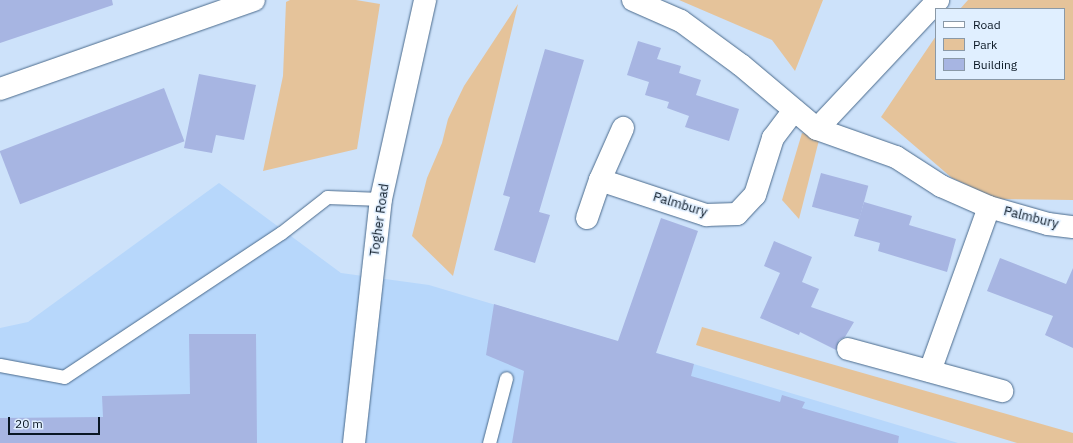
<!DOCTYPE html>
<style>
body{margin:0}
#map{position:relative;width:1073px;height:443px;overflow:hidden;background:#cde2fa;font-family:"IBM Plex Sans",sans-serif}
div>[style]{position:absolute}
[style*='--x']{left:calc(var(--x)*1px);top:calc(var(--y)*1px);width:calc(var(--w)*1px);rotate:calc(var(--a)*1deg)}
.built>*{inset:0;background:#b7d7fb}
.green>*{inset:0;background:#e5c39a}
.building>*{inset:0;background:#a7b5e2;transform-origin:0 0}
.roads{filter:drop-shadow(0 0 1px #4a6a8c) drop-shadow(0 0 1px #4a6a8c)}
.service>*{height:13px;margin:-6.5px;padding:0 6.5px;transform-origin:6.5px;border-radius:6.5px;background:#fff}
.minor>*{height:22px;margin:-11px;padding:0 11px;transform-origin:11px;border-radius:11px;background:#fff}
span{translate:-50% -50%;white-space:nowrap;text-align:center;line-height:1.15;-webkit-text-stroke:3px #e0efff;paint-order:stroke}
.street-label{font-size:13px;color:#0a1724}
.legend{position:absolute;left:935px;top:8px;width:130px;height:72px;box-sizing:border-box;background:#e0efff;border:1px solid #8a99a7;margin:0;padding:5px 7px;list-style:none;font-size:12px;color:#0a1724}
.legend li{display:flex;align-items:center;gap:8px;height:20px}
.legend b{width:20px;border:1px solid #8a99a7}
.scale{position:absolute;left:8px;top:417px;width:92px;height:18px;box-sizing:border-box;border:2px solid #0a1724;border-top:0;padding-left:5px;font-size:12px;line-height:14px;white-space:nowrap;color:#0a1724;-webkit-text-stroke:3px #e0efff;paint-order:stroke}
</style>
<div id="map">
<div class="built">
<i style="clip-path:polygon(219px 183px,341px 273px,429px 285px,958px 443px,0 443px,0 328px,28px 322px)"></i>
</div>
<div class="green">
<i style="clip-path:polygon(290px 0,356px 0,380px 4px,357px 149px,263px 171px,283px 76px,286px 2px)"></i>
<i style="clip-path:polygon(679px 0,823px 0,795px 71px,772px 40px)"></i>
<i style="clip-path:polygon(968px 0,1073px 0,1073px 200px,997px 199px,952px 178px,881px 117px,936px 36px,936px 79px,1064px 79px,1064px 9px,960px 9px)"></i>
<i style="clip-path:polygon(518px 4px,453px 276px,412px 236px,427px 178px,442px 143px,448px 119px,464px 86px)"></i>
<i style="clip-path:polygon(802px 133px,820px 136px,799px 219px,782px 200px)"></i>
<i style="clip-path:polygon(702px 327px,1073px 433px,1073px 443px,1017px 443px,696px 345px)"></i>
</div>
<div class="building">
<i style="clip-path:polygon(0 0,112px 0,113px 5px,0 43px)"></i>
<i style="clip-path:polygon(638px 41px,661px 48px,657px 59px,681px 66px,679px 73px,701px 80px,696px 95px,739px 109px,729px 141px,685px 127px,689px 116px,667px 108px,669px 102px,645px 95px,649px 82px,627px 75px)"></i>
<i style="clip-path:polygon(545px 49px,584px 60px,539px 212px,550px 215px,535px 263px,494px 250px,510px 197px,503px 195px)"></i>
<i style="clip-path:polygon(199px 74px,256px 85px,244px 140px,216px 135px,212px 153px,184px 148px)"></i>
<i style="left:164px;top:88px;width:57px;height:176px;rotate:69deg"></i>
<i style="left:821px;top:173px;width:49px;height:35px;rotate:15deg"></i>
<i style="clip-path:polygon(864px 202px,912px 216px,909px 225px,956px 239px,947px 272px,878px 251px,880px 243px,854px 236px)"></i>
<i style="clip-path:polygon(661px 218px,698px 231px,656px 353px,694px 364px,691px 376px,780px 402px,782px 395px,805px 402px,802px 408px,899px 436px,898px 443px,512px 443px,524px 371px,486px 355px,494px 304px,618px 341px)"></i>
<i style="clip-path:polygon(774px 241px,812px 257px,802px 282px,819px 289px,811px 307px,854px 322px,845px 337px,839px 340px,836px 350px,800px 332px,799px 335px,760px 318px,780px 273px,764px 266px)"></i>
<i style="clip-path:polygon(1000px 258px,1066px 284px,1073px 268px,1073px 348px,1045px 335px,1053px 316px,987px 291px)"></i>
<i style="clip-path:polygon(189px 334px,256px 334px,257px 443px,0 443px,0 418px,103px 417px,102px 396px,190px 394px)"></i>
</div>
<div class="roads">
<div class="service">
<i style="--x:0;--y:365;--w:65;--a:10.6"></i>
<i style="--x:64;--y:377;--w:260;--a:-33.6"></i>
<i style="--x:281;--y:233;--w:58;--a:-38"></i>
<i style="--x:327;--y:197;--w:54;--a:2.1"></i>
<i style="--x:489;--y:443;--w:67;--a:-75.3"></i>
</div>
<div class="minor">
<i style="--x:633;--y:0;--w:52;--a:23.6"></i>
<i style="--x:681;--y:21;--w:74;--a:36.3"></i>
<i style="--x:741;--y:65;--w:99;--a:40.1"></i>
<i style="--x:817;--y:129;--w:84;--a:19.5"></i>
<i style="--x:896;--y:157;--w:54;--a:32.8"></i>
<i style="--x:941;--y:186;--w:52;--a:23.6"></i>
<i style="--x:989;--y:207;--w:61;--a:16.1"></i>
<i style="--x:1048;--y:224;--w:25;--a:7"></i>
<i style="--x:0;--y:89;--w:269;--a:-19.3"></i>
<i style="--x:817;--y:129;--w:177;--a:-46.8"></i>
<i style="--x:600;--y:180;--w:112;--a:18.3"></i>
<i style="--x:706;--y:215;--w:31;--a:-2"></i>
<i style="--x:737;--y:214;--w:26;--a:-47"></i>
<i style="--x:755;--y:195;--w:60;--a:-72.5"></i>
<i style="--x:773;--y:138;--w:35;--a:-53"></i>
<i style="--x:587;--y:218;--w:40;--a:-71.1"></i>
<i style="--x:600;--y:180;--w:57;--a:-66.1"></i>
<i style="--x:848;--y:349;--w:160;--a:15.3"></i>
<i style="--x:930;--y:371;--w:174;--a:-70.2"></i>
<i style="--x:354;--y:443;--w:245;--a:-83.7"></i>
<i style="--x:381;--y:199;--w:204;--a:-77.5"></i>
</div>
</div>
<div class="street-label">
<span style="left:680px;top:205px;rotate:17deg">Palmbury</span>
<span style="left:1031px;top:218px;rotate:14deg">Palmbury</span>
<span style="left:380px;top:220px;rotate:-82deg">Togher Road</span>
</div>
<ul class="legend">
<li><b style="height:5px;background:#fff"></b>Road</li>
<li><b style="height:11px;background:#e5c39a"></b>Park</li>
<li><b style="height:11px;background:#a7b5e2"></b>Building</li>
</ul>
<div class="scale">20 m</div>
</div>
